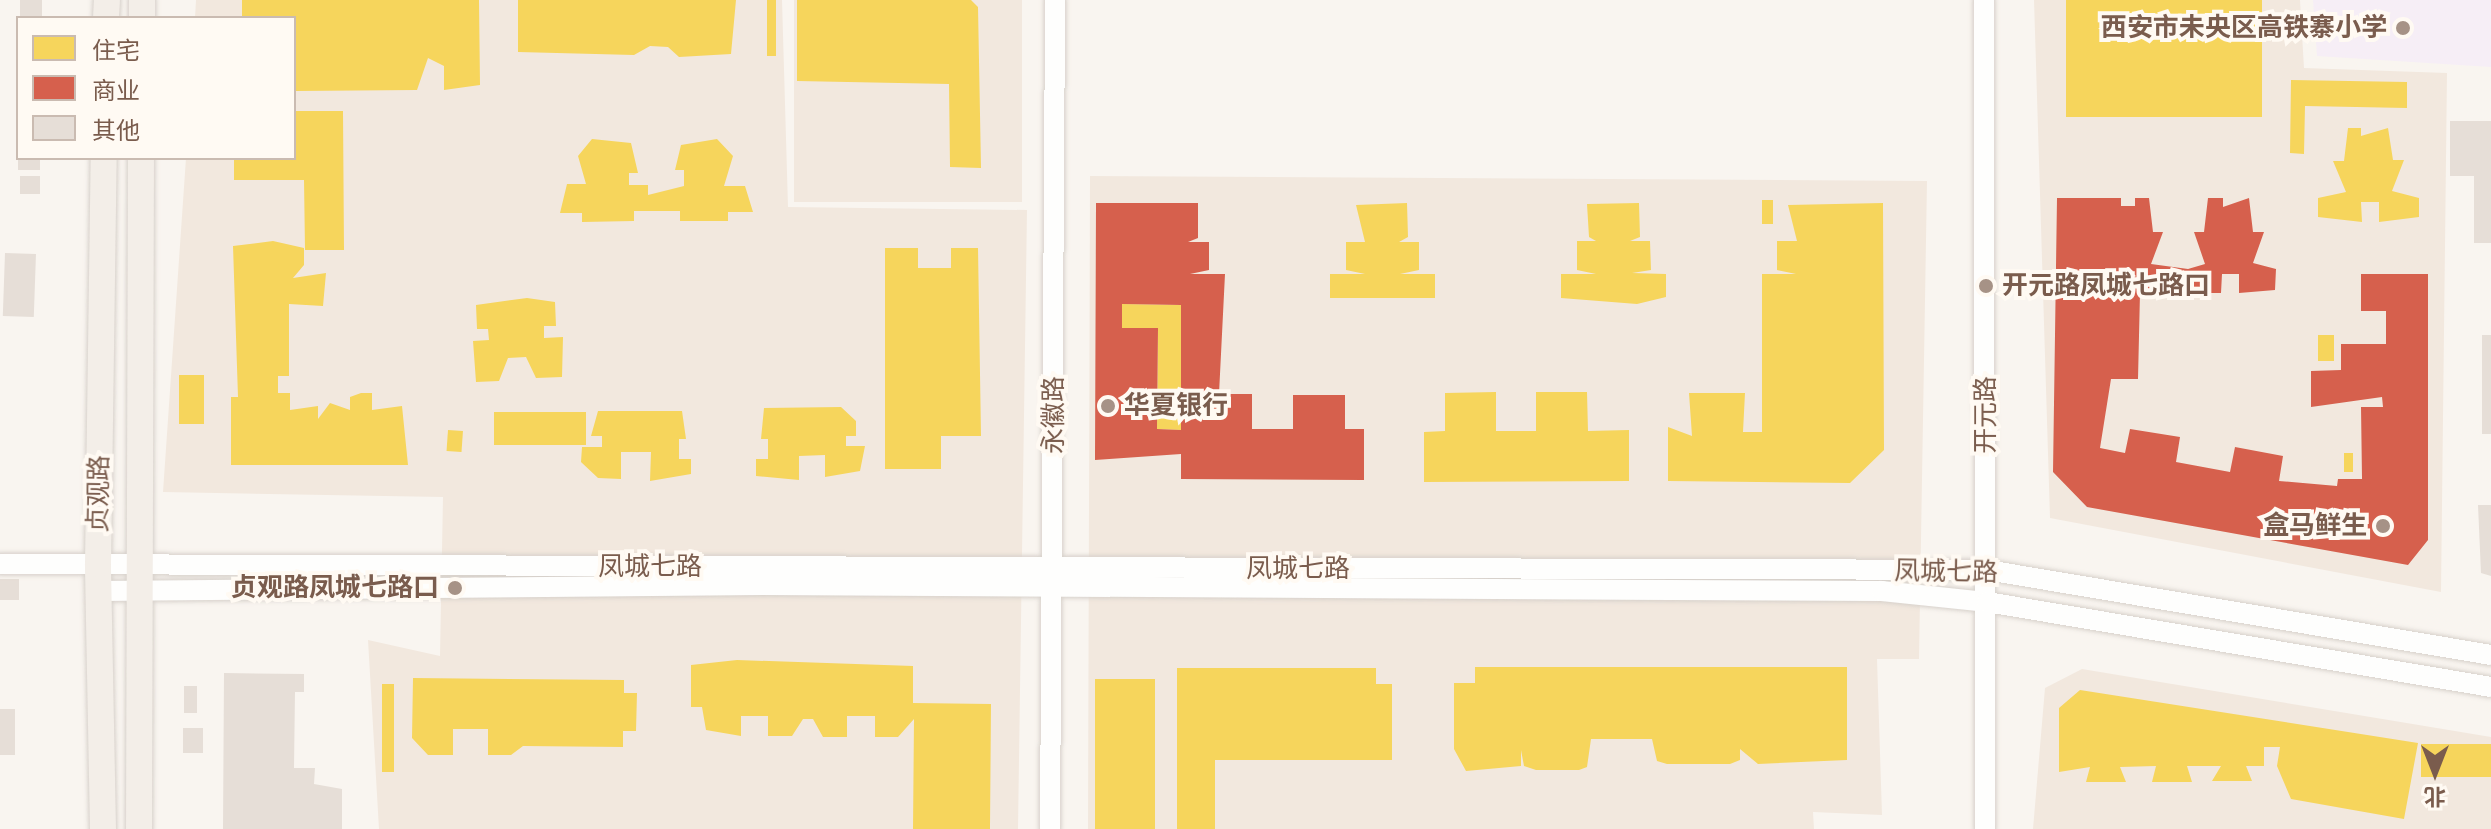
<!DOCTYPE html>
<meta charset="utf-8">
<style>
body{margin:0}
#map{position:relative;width:2491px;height:829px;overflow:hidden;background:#f9f5f0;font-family:Raleway,"Noto Sans SC",sans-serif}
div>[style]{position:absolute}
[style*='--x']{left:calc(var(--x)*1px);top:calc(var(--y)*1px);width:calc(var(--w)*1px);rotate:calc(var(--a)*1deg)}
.residential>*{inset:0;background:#f2e8de;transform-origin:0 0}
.education>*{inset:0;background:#f6eef6}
.homes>*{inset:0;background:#f6d55c;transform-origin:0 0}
.shops>*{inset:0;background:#d6604d}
.building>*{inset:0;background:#e6ded7;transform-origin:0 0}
.roads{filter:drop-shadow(0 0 2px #d7d1cb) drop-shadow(0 0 2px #d7d1cb)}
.minor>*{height:20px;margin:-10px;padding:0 10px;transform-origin:10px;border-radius:10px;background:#fefefd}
.major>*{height:26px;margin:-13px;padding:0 13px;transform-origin:13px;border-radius:13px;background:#f3eee8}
.dots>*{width:22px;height:22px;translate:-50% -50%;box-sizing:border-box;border:4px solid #fffaf3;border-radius:50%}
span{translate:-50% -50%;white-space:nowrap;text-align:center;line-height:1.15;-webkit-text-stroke:8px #fffaf3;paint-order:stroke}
.poi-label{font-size:26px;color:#7a5c4d;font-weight:700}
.right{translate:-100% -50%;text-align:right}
.left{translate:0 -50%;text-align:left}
.street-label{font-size:26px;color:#7a5c4d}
.legend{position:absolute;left:16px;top:16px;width:280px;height:144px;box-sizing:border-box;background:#fffaf3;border:2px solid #cabbb1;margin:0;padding:10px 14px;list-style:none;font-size:24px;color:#7a5c4d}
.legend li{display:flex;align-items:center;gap:16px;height:40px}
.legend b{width:40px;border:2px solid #cabbb1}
.north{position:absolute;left:2395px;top:733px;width:80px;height:80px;-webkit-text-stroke:6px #fffaf3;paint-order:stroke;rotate:180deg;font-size:22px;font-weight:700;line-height:32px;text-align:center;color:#7a5c4d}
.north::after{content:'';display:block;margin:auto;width:28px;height:36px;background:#7a5c4d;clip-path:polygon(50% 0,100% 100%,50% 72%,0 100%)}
</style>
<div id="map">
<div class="residential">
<i style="clip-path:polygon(196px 0,782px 0,788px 207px,1027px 210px,1018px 829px,379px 829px,368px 640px,440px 656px,443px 497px,163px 492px,186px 158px,294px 158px,294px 18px,195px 18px)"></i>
<i style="left:794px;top:0;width:228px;height:202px"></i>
<i style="clip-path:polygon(2034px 0,2300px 0,2304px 68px,2447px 73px,2441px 592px,2050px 518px)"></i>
<i style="clip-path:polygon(1090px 176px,1927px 181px,1919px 659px,1877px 659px,1882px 815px,1813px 812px,1814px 829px,1088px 829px)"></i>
<i style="clip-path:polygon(2082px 669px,2491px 737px,2491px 829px,2033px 829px,2045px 688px)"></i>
</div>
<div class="education">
<i style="clip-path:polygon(2313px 0,2491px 0,2491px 67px,2317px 56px)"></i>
</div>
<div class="homes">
<i style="clip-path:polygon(242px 0,479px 0,480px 85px,444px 90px,444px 66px,428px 58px,417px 90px,295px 91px,294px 18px,242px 18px)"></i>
<i style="clip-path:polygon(518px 0,736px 0,731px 54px,679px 57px,668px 47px,650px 46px,634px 55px,518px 52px)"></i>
<i style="left:767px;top:0;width:9px;height:56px"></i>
<i style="clip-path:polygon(797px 0,971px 0,978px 7px,981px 168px,950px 167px,949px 84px,797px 81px)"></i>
<i style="left:2066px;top:0;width:196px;height:117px"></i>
<i style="clip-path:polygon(2291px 80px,2407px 82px,2407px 108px,2305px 106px,2304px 154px,2290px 153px)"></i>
<i style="clip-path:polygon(294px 111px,343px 111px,344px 250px,305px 250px,304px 180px,234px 180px,234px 158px,294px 158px)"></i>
<i style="clip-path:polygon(2348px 128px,2361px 128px,2361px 136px,2388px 128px,2393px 160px,2404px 160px,2392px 191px,2419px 198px,2419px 217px,2379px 222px,2379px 202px,2361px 202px,2362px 222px,2318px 217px,2318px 198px,2346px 192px,2333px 161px,2344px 161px)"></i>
<i style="clip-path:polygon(592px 139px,631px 143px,638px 173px,629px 173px,629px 185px,648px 185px,648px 195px,684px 186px,684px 170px,675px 170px,681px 145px,717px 139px,733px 156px,724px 186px,745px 186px,753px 212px,728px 212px,728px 221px,680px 221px,680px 211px,634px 211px,634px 221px,582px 222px,582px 213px,560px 213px,567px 184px,586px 184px,578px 156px)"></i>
<i style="left:1762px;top:200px;width:11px;height:24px"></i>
<i style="clip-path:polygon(1407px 203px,1408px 237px,1399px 242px,1419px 242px,1419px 270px,1400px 274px,1435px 274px,1435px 298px,1330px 298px,1330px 274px,1365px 274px,1346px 270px,1346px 242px,1365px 242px,1356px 205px)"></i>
<i style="clip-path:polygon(1639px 203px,1640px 237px,1630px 241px,1650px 241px,1651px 270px,1632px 273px,1666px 274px,1666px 297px,1637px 304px,1561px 298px,1561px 274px,1596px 274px,1577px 270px,1577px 241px,1596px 241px,1589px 237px,1587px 204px)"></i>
<i style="clip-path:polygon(1883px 203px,1884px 450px,1850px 483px,1668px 481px,1668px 427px,1692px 436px,1689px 393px,1745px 393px,1743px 432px,1762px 432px,1762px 274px,1796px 274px,1777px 270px,1777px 241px,1797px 241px,1788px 205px)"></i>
<i style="clip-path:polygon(273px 241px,304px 248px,304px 265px,293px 278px,326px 273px,323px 306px,289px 304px,289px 376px,278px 376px,278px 393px,290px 393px,290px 410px,318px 406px,318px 419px,330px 403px,350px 410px,350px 397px,361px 393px,372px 393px,372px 410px,402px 406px,408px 465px,231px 465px,231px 397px,238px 397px,233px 246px)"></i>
<i style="clip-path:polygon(885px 248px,918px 248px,918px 268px,951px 268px,951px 248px,978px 248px,981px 436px,941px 436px,941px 469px,885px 469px)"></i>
<i style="clip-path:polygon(527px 298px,555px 302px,556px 326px,544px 326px,544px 338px,563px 337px,562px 377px,536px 378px,526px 357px,508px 358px,499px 381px,476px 382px,473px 341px,489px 340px,488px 329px,477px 329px,476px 305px)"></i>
<i style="clip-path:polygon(1122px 304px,1181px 305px,1181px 430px,1157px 429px,1158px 328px,1122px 328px)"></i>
<i style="left:2318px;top:335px;width:16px;height:26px"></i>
<i style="left:179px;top:375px;width:25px;height:49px"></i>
<i style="clip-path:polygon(1496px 392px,1496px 431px,1536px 431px,1536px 392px,1587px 392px,1588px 431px,1629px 430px,1629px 481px,1424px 482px,1424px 432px,1445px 431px,1445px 393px)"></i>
<i style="clip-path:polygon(841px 407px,856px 421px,856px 436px,846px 436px,846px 446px,865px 446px,860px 471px,825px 477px,825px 455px,799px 456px,799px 480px,756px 476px,756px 459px,768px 459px,768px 439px,761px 439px,764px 408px)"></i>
<i style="clip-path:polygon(598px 411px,682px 411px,686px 439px,679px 439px,679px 459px,691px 459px,691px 474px,650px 481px,651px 452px,621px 452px,621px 479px,598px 478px,581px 462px,582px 447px,602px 447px,602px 436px,591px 436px)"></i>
<i style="left:586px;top:412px;width:33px;height:92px;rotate:90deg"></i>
<i style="left:448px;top:430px;width:15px;height:21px;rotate:4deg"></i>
<i style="left:2344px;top:453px;width:9px;height:19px"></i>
<i style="clip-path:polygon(737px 660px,913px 666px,913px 703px,991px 704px,990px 829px,913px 829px,914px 719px,898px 737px,875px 737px,875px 716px,847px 716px,847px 737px,823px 737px,813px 719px,803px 719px,792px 736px,768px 736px,768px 716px,741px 716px,741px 736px,706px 730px,702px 707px,691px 707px,691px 665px)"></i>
<i style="clip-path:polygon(1475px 667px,1847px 667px,1847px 760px,1758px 764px,1740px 749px,1740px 760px,1730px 764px,1667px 764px,1657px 761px,1652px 739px,1591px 739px,1587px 767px,1579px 770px,1536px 770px,1524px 766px,1521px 750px,1521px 766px,1466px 771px,1454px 749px,1454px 683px,1475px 683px)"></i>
<i style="clip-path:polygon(1177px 668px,1376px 668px,1376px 684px,1392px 684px,1392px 760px,1215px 760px,1215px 829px,1177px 829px)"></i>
<i style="clip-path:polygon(413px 678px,624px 680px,624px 693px,637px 693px,636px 731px,623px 731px,623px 747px,523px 746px,511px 755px,488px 755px,488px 729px,453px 729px,453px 755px,428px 755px,412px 738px)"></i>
<i style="left:1095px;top:679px;width:60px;height:150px"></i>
<i style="left:382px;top:684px;width:12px;height:88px"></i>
<i style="clip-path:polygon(2080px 690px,2418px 743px,2404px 819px,2291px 799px,2277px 766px,2280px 747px,2264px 747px,2264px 766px,2246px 766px,2252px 781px,2212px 781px,2221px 766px,2187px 766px,2192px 782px,2152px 782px,2156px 766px,2120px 767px,2126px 782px,2086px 782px,2090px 767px,2059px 772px,2059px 708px)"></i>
<i style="left:2421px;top:744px;width:70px;height:33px"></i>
</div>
<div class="shops">
<i style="clip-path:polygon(2057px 198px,2121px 198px,2121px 206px,2135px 206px,2135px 198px,2149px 198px,2153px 232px,2163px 232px,2151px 264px,2188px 269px,2205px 264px,2194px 232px,2204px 232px,2208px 198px,2223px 198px,2223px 207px,2249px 198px,2253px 232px,2264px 232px,2253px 263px,2276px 269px,2275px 290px,2239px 293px,2239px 274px,2222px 274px,2221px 293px,2140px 293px,2138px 379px,2111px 379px,2100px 448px,2125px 453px,2130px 429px,2180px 437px,2176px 462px,2230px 472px,2235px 447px,2283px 456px,2279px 481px,2337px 486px,2338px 479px,2362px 479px,2361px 407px,2383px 407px,2382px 397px,2311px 407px,2311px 371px,2341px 370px,2341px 344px,2386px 344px,2386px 311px,2361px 311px,2361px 274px,2428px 274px,2428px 540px,2408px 565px,2087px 507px,2053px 472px)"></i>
<i style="clip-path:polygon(evenodd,1096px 203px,1198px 203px,1198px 238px,1188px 242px,1209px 242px,1209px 270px,1190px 274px,1225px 274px,1219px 394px,1252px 394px,1252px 429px,1293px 429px,1293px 395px,1345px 395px,1345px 429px,1364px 429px,1364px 480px,1181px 479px,1181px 454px,1095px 460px,1096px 203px,1122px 304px,1181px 305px,1181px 430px,1157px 429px,1158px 328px,1122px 328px,1122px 304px)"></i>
</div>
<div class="building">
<i style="left:20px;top:0;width:22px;height:18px"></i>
<i style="clip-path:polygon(2450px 121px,2491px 121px,2491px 243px,2474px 243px,2474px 176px,2450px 176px)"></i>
<i style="left:18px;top:158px;width:22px;height:12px"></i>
<i style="left:20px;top:176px;width:20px;height:18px"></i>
<i style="left:5px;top:253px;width:31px;height:63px;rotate:2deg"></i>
<i style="left:2482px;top:335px;width:9px;height:99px"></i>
<i style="clip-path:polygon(2478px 505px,2491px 505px,2491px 576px,2481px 573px)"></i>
<i style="left:0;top:579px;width:19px;height:21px"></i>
<i style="clip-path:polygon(224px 673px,304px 674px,304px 692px,295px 692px,294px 768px,315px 768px,314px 784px,342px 789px,342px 829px,223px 829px)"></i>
<i style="left:184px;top:686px;width:13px;height:27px"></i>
<i style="left:0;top:709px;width:15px;height:46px"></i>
<i style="left:183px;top:728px;width:20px;height:25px"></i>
</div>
<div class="roads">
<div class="minor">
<i style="--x:1984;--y:0;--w:829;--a:89.93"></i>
<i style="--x:0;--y:564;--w:1987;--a:0.17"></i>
<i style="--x:1987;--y:570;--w:511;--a:9.57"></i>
<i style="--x:100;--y:591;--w:663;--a:-0.52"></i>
<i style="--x:763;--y:585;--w:1119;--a:0.31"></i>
<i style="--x:1882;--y:591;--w:106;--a:6"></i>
<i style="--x:1987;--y:602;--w:511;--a:9.57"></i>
<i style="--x:1050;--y:829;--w:829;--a:-89.65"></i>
</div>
<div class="major">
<i style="--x:106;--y:18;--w:18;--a:-87"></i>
<i style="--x:142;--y:18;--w:18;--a:-90"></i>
<i style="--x:103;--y:829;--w:265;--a:-91.1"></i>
<i style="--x:98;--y:564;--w:406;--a:-89.2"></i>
<i style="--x:139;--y:829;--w:671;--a:-89.83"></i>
</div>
</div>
<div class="dots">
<i style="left:2403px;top:28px;background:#a69286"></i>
<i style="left:1986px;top:286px;background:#a69286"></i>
<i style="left:1108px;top:406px;background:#a69286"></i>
<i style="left:2383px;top:526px;background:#a69286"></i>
<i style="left:455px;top:588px;background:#a69286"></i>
</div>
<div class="poi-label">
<span class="right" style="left:2387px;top:28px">西安市未央区高铁寨小学</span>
<span class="left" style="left:2002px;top:286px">开元路凤城七路口</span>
<span class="left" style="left:1124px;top:406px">华夏银行</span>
<span class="right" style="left:2367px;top:526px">盒马鲜生</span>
<span class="right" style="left:439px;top:588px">贞观路凤城七路口</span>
</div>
<div class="street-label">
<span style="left:1054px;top:415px;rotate:-90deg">永徽路</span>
<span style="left:1986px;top:415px;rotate:-90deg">开元路</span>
<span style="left:99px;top:494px;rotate:-89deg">贞观路</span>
<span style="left:650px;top:567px">凤城七路</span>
<span style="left:1298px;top:569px">凤城七路</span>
<span style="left:1946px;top:572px;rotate:1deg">凤城七路</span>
</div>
<ul class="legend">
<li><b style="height:22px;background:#f6d55c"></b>住宅</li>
<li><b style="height:22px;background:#d6604d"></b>商业</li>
<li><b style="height:22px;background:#e6ded7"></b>其他</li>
</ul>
<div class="north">北</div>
</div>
